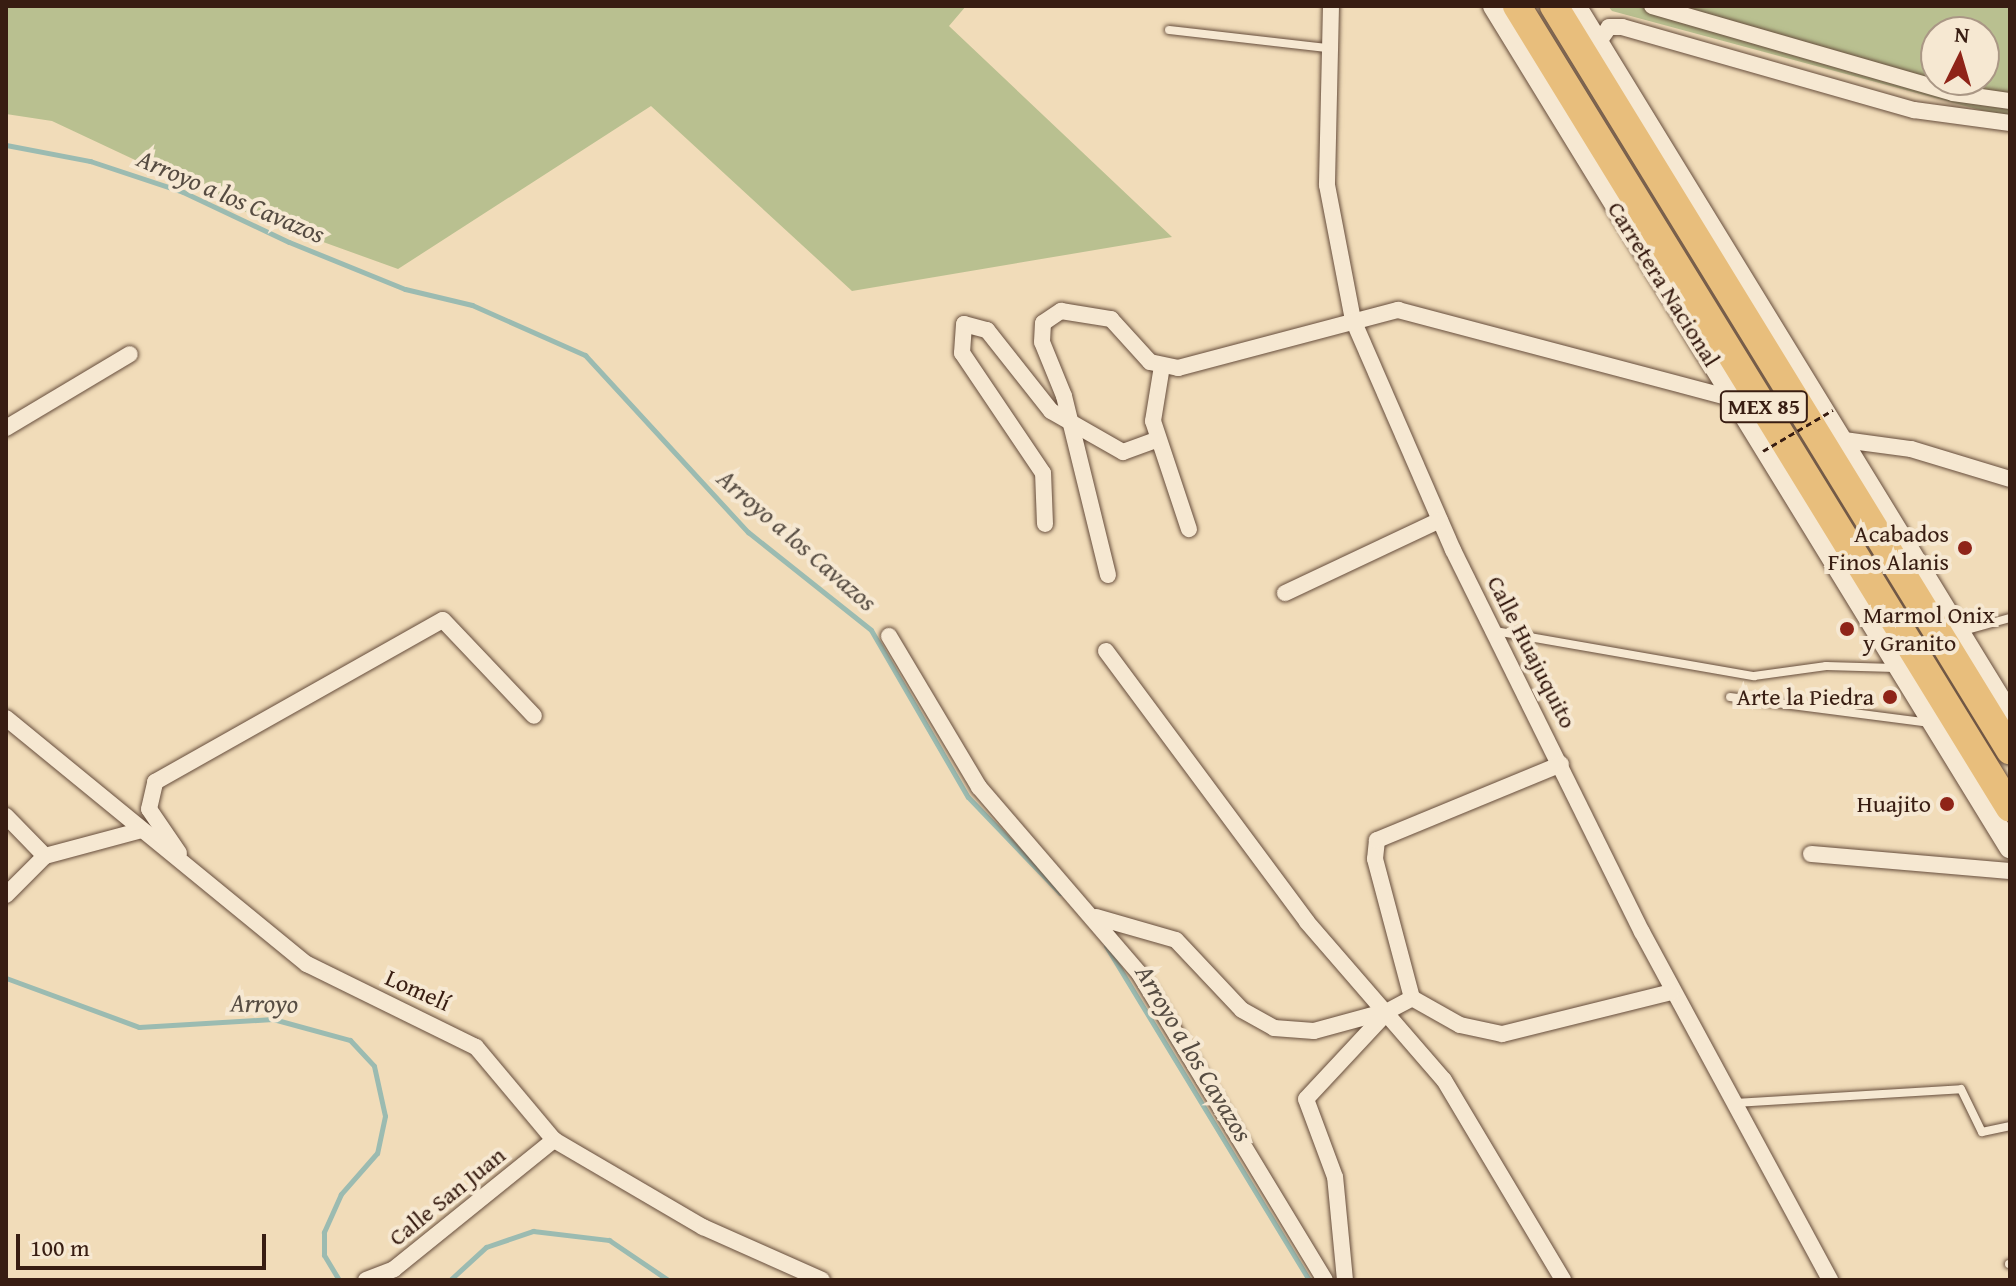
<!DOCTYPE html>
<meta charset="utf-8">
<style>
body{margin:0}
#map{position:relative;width:2016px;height:1286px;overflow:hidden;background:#f1dcb9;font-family:"Gentium Book Plus",serif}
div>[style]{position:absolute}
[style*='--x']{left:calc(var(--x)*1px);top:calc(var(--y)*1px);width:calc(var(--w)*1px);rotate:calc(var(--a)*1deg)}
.green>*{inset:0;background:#b9c090}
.stream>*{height:5px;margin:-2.5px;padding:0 2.5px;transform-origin:2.5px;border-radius:2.5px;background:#9bbbb1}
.roads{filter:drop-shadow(0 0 2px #664d3c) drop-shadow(0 0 2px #664d3c)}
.lane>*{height:8px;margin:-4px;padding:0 4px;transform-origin:4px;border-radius:4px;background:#f6e8d2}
.street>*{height:16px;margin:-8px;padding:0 8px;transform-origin:8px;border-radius:8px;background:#f6e8d2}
.secondary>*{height:22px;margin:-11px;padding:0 11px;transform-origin:11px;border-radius:11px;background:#f6e8d2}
.highway>*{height:28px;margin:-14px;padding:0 14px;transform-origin:14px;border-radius:14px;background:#e8be7c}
.path-bridge>*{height:3px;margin-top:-1.5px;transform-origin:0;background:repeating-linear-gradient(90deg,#381d12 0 6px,transparent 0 10px)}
.dots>*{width:22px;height:22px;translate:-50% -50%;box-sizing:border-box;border:4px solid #f6e8d2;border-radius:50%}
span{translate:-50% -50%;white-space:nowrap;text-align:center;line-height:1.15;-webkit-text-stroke:8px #f6e8d2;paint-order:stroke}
.shield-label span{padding:2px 6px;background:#f6e8d2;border:2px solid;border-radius:6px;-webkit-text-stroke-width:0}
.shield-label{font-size:22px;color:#381d12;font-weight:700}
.street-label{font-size:24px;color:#381d12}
.poi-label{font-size:24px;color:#381d12}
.right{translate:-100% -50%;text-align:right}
.left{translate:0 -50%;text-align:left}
.water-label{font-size:26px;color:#564c42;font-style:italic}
.frame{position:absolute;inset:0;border:8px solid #381d12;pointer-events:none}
.north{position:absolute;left:1920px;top:16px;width:80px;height:80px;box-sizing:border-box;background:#f6e8d2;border:2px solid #aa9785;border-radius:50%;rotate:5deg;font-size:22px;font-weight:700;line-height:32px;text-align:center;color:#381d12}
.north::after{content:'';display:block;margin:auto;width:28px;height:36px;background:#8f2418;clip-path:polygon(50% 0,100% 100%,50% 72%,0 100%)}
.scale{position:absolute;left:16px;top:1234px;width:250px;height:36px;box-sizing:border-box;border:4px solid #381d12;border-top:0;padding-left:10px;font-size:24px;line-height:28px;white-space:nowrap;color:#381d12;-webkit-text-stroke:6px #f6e8d2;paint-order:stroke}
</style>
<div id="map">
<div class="green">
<i style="clip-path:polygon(6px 6px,966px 6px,949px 26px,1172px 237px,852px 291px,651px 106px,398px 269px,265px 221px,52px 121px,6px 114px)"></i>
<i style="clip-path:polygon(evenodd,1608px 6px,2010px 6px,2010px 118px,1612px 11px,1608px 6px,1936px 32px,1984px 32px,1984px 80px,1936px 80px,1936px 32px)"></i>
</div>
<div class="stream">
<i style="--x:6;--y:145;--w:86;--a:10.8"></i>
<i style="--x:90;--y:161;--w:98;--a:18.4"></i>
<i style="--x:183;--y:192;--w:117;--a:25.3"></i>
<i style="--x:289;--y:242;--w:125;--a:22.1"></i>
<i style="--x:405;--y:289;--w:69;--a:13.4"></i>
<i style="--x:472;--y:305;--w:124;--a:23.9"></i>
<i style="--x:585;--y:355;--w:241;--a:47.4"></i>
<i style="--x:748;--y:532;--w:157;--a:38.5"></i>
<i style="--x:871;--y:630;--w:193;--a:59.9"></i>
<i style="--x:968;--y:797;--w:133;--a:46.2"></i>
<i style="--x:1106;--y:946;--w:391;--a:58.7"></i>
<i style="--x:6;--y:978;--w:142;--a:20.2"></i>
<i style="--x:139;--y:1027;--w:134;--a:-3.4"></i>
<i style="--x:273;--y:1019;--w:80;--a:15.3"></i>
<i style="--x:350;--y:1040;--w:35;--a:47"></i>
<i style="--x:374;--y:1066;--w:51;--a:77.6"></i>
<i style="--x:385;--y:1116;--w:38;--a:102"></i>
<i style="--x:377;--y:1153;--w:55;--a:131.3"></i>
<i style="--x:341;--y:1194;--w:42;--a:114.1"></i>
<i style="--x:324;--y:1232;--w:23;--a:90"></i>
<i style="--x:324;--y:1255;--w:29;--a:59"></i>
<i style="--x:450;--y:1280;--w:49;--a:-42.5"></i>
<i style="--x:486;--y:1247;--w:50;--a:-18.8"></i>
<i style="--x:533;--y:1231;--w:77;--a:6.8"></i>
<i style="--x:609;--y:1240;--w:71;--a:34.1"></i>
</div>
<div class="roads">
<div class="lane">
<i style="--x:1169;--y:30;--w:159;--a:6.5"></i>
<i style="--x:1495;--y:631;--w:263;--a:9.9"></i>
<i style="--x:1754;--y:676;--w:73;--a:-7.9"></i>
<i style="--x:1826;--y:666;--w:69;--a:1.7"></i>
<i style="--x:1959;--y:632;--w:53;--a:-15.4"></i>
<i style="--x:1730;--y:697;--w:202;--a:7.4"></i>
<i style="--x:1735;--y:1103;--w:226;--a:-3.5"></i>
<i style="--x:1961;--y:1089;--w:48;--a:64"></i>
<i style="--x:1982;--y:1132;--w:29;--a:-12"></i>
<i style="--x:2009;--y:1264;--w:1;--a:0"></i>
</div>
<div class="street">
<i style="--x:1331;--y:6;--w:179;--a:91.3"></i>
<i style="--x:1327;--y:185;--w:137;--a:79.1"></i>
<i style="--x:1353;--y:320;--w:251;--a:66.5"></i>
<i style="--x:1453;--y:550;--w:426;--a:63.7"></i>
<i style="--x:1642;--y:932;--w:396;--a:61.6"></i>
<i style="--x:1652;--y:6;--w:313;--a:16.1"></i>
<i style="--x:1953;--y:93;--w:58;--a:8"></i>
<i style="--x:1598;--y:43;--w:19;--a:-55"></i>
<i style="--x:1609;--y:27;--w:13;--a:0"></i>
<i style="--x:1622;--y:27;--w:304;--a:15.9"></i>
<i style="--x:1914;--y:110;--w:97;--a:7.7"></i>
<i style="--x:1162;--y:366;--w:56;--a:99.3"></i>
<i style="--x:1153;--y:421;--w:114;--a:71.6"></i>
<i style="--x:6;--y:428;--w:144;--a:-30.8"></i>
<i style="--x:1844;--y:440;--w:68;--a:7.7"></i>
<i style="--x:1911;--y:449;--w:103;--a:16.9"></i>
<i style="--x:1045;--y:524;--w:51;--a:-92.2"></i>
<i style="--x:1043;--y:473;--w:145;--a:-124"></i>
<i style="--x:962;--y:353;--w:29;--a:-86"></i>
<i style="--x:964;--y:324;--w:24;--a:15"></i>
<i style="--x:987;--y:330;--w:103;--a:51.7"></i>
<i style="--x:1051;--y:411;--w:83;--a:29.7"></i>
<i style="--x:1123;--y:452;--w:35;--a:-20"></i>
<i style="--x:1108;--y:575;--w:184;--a:-103.8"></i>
<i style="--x:1064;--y:396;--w:58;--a:-112.2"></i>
<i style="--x:1042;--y:342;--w:19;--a:-87"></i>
<i style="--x:1043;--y:323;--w:22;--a:-34"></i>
<i style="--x:1061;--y:311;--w:51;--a:9.1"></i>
<i style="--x:1111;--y:319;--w:58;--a:47.8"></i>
<i style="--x:1150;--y:362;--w:29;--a:12"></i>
<i style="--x:1178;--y:368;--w:228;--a:-14.8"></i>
<i style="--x:1398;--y:310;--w:349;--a:14.8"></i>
<i style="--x:1285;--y:593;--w:171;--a:-25.2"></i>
<i style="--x:889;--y:636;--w:176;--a:59.2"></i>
<i style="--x:979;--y:787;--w:245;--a:49.3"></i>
<i style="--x:1139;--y:973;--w:359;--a:58.8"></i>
<i style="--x:1106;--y:651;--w:337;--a:53.4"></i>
<i style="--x:1307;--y:922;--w:209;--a:49.1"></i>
<i style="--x:1444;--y:1080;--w:233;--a:59.2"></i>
<i style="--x:6;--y:718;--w:389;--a:39.3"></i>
<i style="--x:307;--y:964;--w:188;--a:26.2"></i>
<i style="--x:476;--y:1047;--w:121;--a:50"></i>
<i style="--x:554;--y:1140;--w:173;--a:30.3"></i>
<i style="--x:703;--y:1227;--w:130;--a:24"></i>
<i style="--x:6;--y:816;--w:56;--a:45.7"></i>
<i style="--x:179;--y:853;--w:53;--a:-124.3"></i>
<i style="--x:149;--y:809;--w:28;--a:-77"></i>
<i style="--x:155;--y:782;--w:330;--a:-29.4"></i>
<i style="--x:443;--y:620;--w:132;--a:46.5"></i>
<i style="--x:1811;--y:854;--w:200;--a:4.9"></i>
<i style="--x:6;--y:895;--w:55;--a:-45"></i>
<i style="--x:45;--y:856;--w:100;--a:-15"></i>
<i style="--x:1096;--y:917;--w:83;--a:16"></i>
<i style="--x:1176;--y:940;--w:96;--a:46.7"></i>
<i style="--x:1242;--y:1010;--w:37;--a:29"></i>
<i style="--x:1274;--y:1028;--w:40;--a:4.3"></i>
<i style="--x:1314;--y:1031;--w:76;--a:-15.3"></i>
<i style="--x:1412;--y:998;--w:144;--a:-104.9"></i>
<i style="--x:1375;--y:859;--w:19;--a:-84"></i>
<i style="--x:1377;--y:840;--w:199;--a:-22.4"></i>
<i style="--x:1412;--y:998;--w:55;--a:29.4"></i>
<i style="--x:1460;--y:1025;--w:43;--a:12.1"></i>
<i style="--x:1502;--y:1034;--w:175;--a:-13.9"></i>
<i style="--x:366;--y:1280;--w:30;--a:-21"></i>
<i style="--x:394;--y:1269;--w:206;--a:-38.9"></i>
<i style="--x:1345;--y:1280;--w:103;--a:-95.5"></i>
<i style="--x:1335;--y:1177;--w:83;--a:-110.4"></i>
<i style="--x:1306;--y:1099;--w:120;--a:-47"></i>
<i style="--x:1388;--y:1011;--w:27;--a:-28"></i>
</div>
<div class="secondary">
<i style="--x:1494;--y:6;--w:987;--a:58.47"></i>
<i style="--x:1575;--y:6;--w:833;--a:58.51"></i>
</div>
<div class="highway">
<i style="--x:1517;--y:6;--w:941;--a:58.42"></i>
<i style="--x:1554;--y:6;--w:873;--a:58.5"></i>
</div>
</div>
<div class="path-bridge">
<i style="--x:1763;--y:451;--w:81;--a:-30.4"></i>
</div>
<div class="dots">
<i style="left:1965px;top:548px;background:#8f2418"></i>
<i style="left:1847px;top:629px;background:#8f2418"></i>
<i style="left:1890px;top:697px;background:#8f2418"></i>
<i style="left:1947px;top:804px;background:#8f2418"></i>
</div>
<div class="shield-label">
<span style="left:1764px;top:407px">MEX 85</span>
</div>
<div class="street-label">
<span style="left:1664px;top:284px;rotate:58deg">Carretera Nacional</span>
<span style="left:1532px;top:652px;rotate:63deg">Calle Huajuquito</span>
<span style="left:418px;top:990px;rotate:24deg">Lomelí</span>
<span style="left:447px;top:1196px;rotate:-39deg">Calle San Juan</span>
</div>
<div class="poi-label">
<span class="right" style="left:1949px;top:548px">Acabados<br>Finos Alanis</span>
<span class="left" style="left:1863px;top:629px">Marmol Onix<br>y Granito</span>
<span class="right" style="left:1874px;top:697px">Arte la Piedra</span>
<span class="right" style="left:1931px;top:804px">Huajito</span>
</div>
<div class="water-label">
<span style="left:231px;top:196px;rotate:23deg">Arroyo a los Cavazos</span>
<span style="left:797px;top:540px;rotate:41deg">Arroyo a los Cavazos</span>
<span style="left:264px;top:1003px;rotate:1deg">Arroyo</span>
<span style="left:1194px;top:1053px;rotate:59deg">Arroyo a los Cavazos</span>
</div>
<div class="frame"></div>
<div class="north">N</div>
<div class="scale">100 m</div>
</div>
